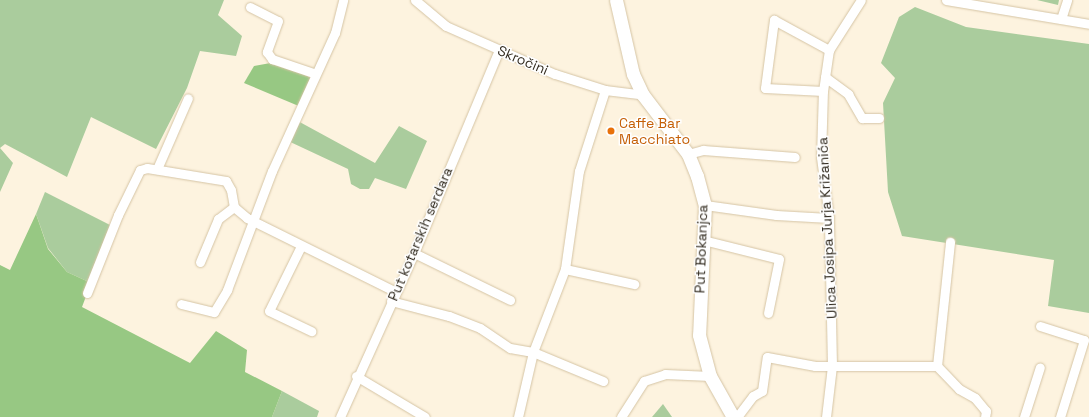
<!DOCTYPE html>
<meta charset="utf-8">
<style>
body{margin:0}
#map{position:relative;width:1089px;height:417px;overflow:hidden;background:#fdf3df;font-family:"Space Grotesk",sans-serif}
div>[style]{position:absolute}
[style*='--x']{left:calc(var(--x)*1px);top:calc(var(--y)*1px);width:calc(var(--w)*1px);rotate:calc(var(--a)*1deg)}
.green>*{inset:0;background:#aacc9d}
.forest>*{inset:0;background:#97c883}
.roads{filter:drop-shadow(0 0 1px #d5c4a4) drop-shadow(0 0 1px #d5c4a4)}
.street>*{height:9px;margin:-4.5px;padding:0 4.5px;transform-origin:4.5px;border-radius:4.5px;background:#fff}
.secondary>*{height:13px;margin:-6.5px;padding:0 6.5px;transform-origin:6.5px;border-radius:6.5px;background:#fff}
.dots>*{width:11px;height:11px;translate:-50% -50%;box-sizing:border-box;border:2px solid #fff;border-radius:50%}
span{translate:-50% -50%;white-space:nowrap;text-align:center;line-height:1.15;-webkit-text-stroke:3px #fff;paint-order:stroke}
.street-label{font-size:14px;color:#322b1f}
.food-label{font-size:14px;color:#c56008}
.left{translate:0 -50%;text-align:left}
</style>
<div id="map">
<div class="green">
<i style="clip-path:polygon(0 0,224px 0,218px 15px,242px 36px,236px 56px,200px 51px,187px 88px,156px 149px,91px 117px,67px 177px,5px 144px,0 148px,13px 163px,0 192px)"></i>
<i style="clip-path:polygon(1037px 0,1059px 0,1058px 5px)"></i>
<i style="clip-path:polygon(915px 7px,966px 27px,1089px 44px,1089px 313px,1048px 306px,1054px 260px,902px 236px,888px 192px,883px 103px,895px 78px,881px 63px,899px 17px)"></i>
<i style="clip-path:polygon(296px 120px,375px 163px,399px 126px,427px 141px,406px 189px,375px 178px,369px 189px,360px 189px,351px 184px,348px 169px,286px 140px)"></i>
<i style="clip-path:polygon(45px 192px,112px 226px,91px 283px,67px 272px,48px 248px,36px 214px)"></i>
<i style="clip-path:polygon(282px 391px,319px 411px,317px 417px,272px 417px)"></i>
<i style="clip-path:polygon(663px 404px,672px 417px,652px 417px)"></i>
</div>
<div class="forest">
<i style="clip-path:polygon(276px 62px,314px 79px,301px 107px,244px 83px,254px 66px)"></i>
<i style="clip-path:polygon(36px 214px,48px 249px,67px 272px,91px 283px,82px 307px,190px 363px,216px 331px,247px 350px,245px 372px,282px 391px,272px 417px,0 417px,0 265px,10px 270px)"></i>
</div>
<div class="roads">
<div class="street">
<i style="--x:415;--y:0;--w:40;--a:40"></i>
<i style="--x:446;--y:26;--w:119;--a:23.8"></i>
<i style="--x:555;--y:74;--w:52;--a:17.7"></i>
<i style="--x:605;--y:90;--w:38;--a:7"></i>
<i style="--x:946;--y:0;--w:145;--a:9.5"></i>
<i style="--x:250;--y:7;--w:31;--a:27"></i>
<i style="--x:278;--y:21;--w:33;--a:110"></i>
<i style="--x:267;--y:52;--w:9;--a:54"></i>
<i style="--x:272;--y:59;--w:46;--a:18.8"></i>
<i style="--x:1061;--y:19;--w:20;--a:-72"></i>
<i style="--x:825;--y:77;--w:29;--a:36"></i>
<i style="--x:848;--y:94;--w:28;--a:60"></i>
<i style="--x:862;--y:118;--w:17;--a:0"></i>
<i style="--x:823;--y:91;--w:58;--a:-177"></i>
<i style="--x:765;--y:88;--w:69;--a:-82.5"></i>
<i style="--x:774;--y:20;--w:63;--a:28.6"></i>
<i style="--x:688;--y:154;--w:16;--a:-15"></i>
<i style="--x:703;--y:150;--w:92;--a:4.4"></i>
<i style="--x:157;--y:169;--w:77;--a:-66.4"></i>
<i style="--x:705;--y:205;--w:72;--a:8"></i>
<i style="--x:776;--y:215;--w:53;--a:3.2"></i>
<i style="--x:703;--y:240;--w:78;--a:14"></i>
<i style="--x:779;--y:259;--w:55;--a:101.5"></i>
<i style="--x:301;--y:246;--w:72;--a:116.2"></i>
<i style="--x:269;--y:311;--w:47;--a:25.5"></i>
<i style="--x:414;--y:253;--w:107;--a:26.1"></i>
<i style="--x:200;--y:262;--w:47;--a:-67.3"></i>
<i style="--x:218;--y:219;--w:20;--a:-37"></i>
<i style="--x:565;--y:269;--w:71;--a:12.3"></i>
<i style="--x:87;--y:293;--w:84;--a:-68.3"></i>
<i style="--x:118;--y:215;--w:50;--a:-63.9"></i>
<i style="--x:140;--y:170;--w:7;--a:-16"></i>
<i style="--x:147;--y:168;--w:80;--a:9.3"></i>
<i style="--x:226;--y:181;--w:10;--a:61"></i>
<i style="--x:231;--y:190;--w:17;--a:80"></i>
<i style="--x:234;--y:207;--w:17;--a:40"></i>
<i style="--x:247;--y:218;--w:166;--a:26.4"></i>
<i style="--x:391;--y:301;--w:60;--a:14.5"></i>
<i style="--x:449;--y:316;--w:33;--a:21"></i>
<i style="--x:480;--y:328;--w:36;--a:34"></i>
<i style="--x:510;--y:348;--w:23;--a:10"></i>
<i style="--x:533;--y:352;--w:76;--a:22.5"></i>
<i style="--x:181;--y:304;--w:34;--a:14"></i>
<i style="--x:214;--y:312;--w:26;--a:-59"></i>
<i style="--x:227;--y:290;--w:127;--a:-69.3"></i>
<i style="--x:272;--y:171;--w:152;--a:-65.5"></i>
<i style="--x:335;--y:33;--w:34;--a:-76"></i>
<i style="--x:1040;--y:326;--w:46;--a:17.7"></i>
<i style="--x:1084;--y:340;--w:81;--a:107.3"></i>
<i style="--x:937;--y:366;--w:32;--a:46"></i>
<i style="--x:959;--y:389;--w:18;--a:29"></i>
<i style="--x:975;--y:398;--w:17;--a:50"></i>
<i style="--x:986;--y:411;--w:6;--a:99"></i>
<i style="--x:356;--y:376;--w:80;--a:30.7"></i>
<i style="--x:340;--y:417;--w:180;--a:-65.7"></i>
<i style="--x:414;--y:253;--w:220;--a:-67.3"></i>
<i style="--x:518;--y:417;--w:67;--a:-77"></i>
<i style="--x:533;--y:352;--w:89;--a:-68.9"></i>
<i style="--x:565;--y:269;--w:99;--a:-81.9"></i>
<i style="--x:579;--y:171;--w:85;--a:-72.2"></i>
<i style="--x:621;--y:417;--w:43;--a:-57.4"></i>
<i style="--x:644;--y:381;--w:22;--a:-18"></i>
<i style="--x:665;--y:374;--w:45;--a:2.5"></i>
<i style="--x:737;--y:417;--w:26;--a:-53"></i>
<i style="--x:753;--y:396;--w:10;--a:-29"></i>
<i style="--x:762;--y:391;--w:34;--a:-82"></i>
<i style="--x:767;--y:357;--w:49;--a:10.6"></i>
<i style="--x:815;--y:366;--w:122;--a:0"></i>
<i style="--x:937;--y:366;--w:125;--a:-84"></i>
<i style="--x:826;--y:417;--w:51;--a:-83.3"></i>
<i style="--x:832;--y:366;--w:148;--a:-91.2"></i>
<i style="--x:829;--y:218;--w:62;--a:-97.5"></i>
<i style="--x:821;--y:157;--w:66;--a:-88.3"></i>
<i style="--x:823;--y:91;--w:41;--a:-81.7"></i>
<i style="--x:829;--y:50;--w:59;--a:-57.4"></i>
<i style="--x:1024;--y:417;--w:52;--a:-72.3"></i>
</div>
<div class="secondary">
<i style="--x:616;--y:0;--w:76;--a:77.1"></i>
<i style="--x:633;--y:74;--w:23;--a:65"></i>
<i style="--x:643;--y:95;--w:74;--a:52.7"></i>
<i style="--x:688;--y:154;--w:24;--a:68"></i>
<i style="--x:697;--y:176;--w:30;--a:75"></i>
<i style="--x:705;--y:205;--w:130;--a:92.6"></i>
<i style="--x:699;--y:335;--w:42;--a:75"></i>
<i style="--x:710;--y:376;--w:47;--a:60.7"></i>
</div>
</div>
<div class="dots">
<i style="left:611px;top:131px;background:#e8710a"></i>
</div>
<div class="street-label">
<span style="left:523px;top:60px;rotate:23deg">Skročini</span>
<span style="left:827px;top:228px;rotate:-93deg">Ulica Josipa Jurja Križanića</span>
<span style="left:420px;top:234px;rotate:-67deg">Put kotarskih serdara</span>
<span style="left:701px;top:249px;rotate:-88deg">Put Bokanjca</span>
</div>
<div class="food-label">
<span class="left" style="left:619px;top:131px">Caffe Bar<br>Macchiato</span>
</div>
</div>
